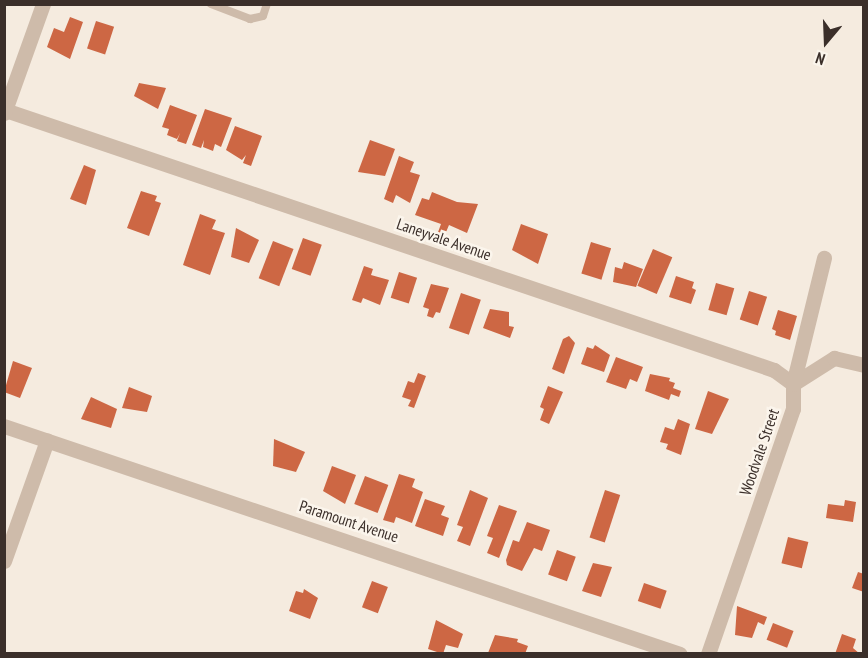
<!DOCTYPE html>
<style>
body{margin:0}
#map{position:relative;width:868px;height:658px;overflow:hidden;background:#f5ebdf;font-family:"PT Sans Narrow",sans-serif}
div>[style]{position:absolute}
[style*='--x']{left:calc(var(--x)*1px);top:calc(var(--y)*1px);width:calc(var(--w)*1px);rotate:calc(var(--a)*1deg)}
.building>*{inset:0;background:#cd6744;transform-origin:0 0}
.service>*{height:8px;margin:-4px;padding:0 4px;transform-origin:4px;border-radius:4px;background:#cebbaa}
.minor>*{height:15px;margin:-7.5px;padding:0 7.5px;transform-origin:7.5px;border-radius:7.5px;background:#cebbaa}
.tertiary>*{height:15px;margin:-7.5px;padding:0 7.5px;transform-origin:7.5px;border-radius:7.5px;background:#cebbaa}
span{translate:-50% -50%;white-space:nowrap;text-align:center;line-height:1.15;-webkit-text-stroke:5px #fbf5ec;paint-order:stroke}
.street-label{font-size:16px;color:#3b2f2a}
.frame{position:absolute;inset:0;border:6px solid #3b2f2a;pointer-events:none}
.north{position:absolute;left:796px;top:12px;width:60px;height:60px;-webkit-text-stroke:4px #fbf5ec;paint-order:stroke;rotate:199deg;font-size:16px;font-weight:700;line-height:24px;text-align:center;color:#3b2f2a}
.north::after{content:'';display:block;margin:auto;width:21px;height:27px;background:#3b2f2a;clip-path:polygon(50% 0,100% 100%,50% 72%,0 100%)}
</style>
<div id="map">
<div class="building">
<i style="clip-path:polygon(70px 17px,83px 22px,70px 59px,47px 47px,54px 28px,64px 32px)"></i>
<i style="left:96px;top:21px;width:19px;height:29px;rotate:18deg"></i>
<i style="clip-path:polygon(139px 83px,166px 88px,158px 109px,134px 96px)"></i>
<i style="clip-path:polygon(170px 105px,197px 115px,186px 144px,177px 141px,180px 133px,177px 139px,167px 135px,169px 129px,162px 127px)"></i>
<i style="clip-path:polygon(205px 109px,232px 118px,221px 147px,215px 144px,213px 151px,203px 147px,204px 140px,201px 148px,192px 145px)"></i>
<i style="clip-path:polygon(235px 126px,262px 136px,251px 166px,243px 163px,246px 155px,242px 160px,226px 150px)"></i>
<i style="clip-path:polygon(370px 140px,395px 149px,385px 176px,358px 172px)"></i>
<i style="clip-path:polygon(399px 156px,414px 162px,410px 172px,420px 175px,410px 203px,396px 195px,393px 203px,384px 199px)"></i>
<i style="clip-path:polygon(84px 165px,96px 170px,86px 205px,70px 199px)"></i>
<i style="clip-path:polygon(141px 191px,157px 196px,155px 201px,161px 203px,149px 236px,127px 228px)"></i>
<i style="clip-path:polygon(432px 192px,457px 202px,478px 204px,467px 233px,449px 225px,444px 237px,437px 235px,441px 224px,415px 215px,422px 198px,429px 200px)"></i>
<i style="clip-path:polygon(200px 214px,216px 220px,212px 229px,225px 233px,210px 275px,183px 265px)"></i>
<i style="clip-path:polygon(521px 224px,548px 234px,538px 264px,512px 250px)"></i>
<i style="clip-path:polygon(236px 228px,259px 240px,249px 263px,231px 257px)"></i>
<i style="left:303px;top:238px;width:20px;height:33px;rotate:20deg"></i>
<i style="left:273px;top:241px;width:22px;height:40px;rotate:21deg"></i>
<i style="left:591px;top:242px;width:21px;height:33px;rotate:17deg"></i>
<i style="left:653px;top:249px;width:21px;height:40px;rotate:23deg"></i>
<i style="clip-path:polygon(624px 262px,643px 269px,636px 287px,613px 282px,615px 267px,622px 269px)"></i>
<i style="clip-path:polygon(364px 266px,373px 269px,371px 275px,389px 280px,380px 305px,363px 298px,361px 303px,352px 300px)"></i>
<i style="left:399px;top:272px;width:19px;height:27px;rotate:18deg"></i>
<i style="clip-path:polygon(676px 276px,694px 282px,692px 288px,696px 290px,691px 304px,669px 297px)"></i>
<i style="left:716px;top:283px;width:19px;height:28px;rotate:16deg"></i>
<i style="clip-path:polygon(431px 284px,449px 288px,440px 313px,436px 312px,433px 318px,427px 316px,429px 309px,423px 307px)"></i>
<i style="left:749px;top:291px;width:19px;height:30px;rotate:18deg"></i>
<i style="left:461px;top:293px;width:21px;height:37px;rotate:19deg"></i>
<i style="clip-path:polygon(490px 309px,509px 312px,509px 326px,514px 327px,510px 338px,483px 328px)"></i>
<i style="clip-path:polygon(778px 310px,797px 316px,790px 340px,775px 335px,776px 331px,772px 329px)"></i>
<i style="clip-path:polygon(569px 336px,575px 343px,564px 374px,552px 369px,563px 339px)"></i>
<i style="clip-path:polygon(595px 345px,610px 355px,604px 372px,581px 364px,587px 347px,593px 349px)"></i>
<i style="clip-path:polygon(616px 357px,643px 367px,637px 382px,630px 379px,626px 389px,606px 382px)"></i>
<i style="clip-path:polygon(13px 361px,32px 368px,20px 398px,4px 392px)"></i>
<i style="clip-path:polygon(418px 373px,426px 376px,414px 408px,408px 406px,411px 400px,402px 397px,408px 381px,414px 383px)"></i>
<i style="clip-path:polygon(650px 374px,670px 378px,669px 381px,675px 383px,673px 388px,681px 391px,679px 397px,671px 394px,669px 400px,645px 391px)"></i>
<i style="clip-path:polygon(548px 386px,563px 392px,549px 424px,540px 420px,544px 409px,540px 407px)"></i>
<i style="clip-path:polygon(129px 387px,152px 396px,147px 412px,122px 408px)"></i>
<i style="clip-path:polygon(708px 391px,729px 399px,712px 434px,695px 429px)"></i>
<i style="clip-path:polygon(91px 397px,117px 409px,111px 428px,81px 419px)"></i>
<i style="clip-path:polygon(678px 419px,690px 424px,681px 455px,666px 449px,668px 444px,660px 442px,665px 427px,674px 430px)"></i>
<i style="clip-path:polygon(274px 439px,305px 452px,296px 472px,273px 466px)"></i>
<i style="clip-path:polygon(332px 466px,356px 475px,345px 504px,323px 491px)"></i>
<i style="clip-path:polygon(399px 474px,415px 479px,412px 487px,423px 492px,412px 523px,396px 517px,394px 523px,383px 520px)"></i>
<i style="left:365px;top:476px;width:25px;height:30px;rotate:21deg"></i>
<i style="clip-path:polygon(470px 490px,488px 498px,470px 546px,457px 541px,463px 527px,457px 525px)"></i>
<i style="left:605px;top:490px;width:16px;height:50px;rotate:18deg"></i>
<i style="clip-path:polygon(425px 499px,445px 506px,441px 515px,449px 518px,443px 536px,415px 526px)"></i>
<i style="clip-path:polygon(845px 500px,856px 502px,853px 522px,826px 518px,828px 504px,844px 506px)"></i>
<i style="clip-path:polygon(499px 505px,517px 511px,499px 558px,487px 553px,493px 538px,487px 536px)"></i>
<i style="clip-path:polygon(527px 522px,550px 530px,542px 551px,534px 548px,522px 571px,507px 565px,506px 560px,513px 540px,519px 542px)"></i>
<i style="left:788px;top:537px;width:21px;height:27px;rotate:14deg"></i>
<i style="left:557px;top:550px;width:20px;height:26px;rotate:20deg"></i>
<i style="clip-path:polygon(593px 563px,612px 567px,601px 597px,582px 591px)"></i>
<i style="clip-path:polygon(858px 572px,864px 574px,864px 592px,852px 588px)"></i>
<i style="left:372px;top:581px;width:17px;height:28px;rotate:21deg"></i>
<i style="left:644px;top:583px;width:24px;height:19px;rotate:19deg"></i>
<i style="clip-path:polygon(304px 589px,318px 598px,310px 619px,289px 611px,296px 591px,303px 593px)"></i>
<i style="clip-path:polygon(737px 606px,767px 617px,764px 625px,758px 622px,752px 638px,735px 635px)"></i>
<i style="clip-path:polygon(436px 620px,463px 634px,458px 648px,446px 645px,443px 654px,428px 649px)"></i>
<i style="left:773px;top:623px;width:22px;height:18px;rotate:21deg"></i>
<i style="clip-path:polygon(842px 634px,856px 639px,853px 648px,860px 654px,835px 654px)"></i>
<i style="clip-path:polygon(495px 635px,518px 639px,517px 642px,528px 646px,525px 654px,488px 653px)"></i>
</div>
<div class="service">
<i style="--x:211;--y:4;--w:42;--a:21"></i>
<i style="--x:250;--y:19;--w:13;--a:-13"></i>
<i style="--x:263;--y:16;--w:13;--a:-72"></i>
</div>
<div class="minor">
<i style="--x:5;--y:110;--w:812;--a:18.68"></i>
<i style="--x:774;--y:370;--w:24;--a:36"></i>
<i style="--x:793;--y:384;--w:49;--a:-32.4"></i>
<i style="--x:834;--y:358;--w:31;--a:13"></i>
<i style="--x:4;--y:426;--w:713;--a:18.64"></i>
<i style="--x:4;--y:561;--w:128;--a:-70.4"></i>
<i style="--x:708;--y:654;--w:259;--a:-70.9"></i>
<i style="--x:793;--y:409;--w:25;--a:-90"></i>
<i style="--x:793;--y:384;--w:130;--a:-76.2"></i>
</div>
<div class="tertiary">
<i style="--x:4;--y:113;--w:116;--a:-70.3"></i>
</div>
<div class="street-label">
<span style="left:444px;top:239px;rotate:19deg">Laneyvale Avenue</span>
<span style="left:759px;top:452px;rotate:-71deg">Woodvale Street</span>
<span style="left:349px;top:521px;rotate:18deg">Paramount Avenue</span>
</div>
<div class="frame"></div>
<div class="north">N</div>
</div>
